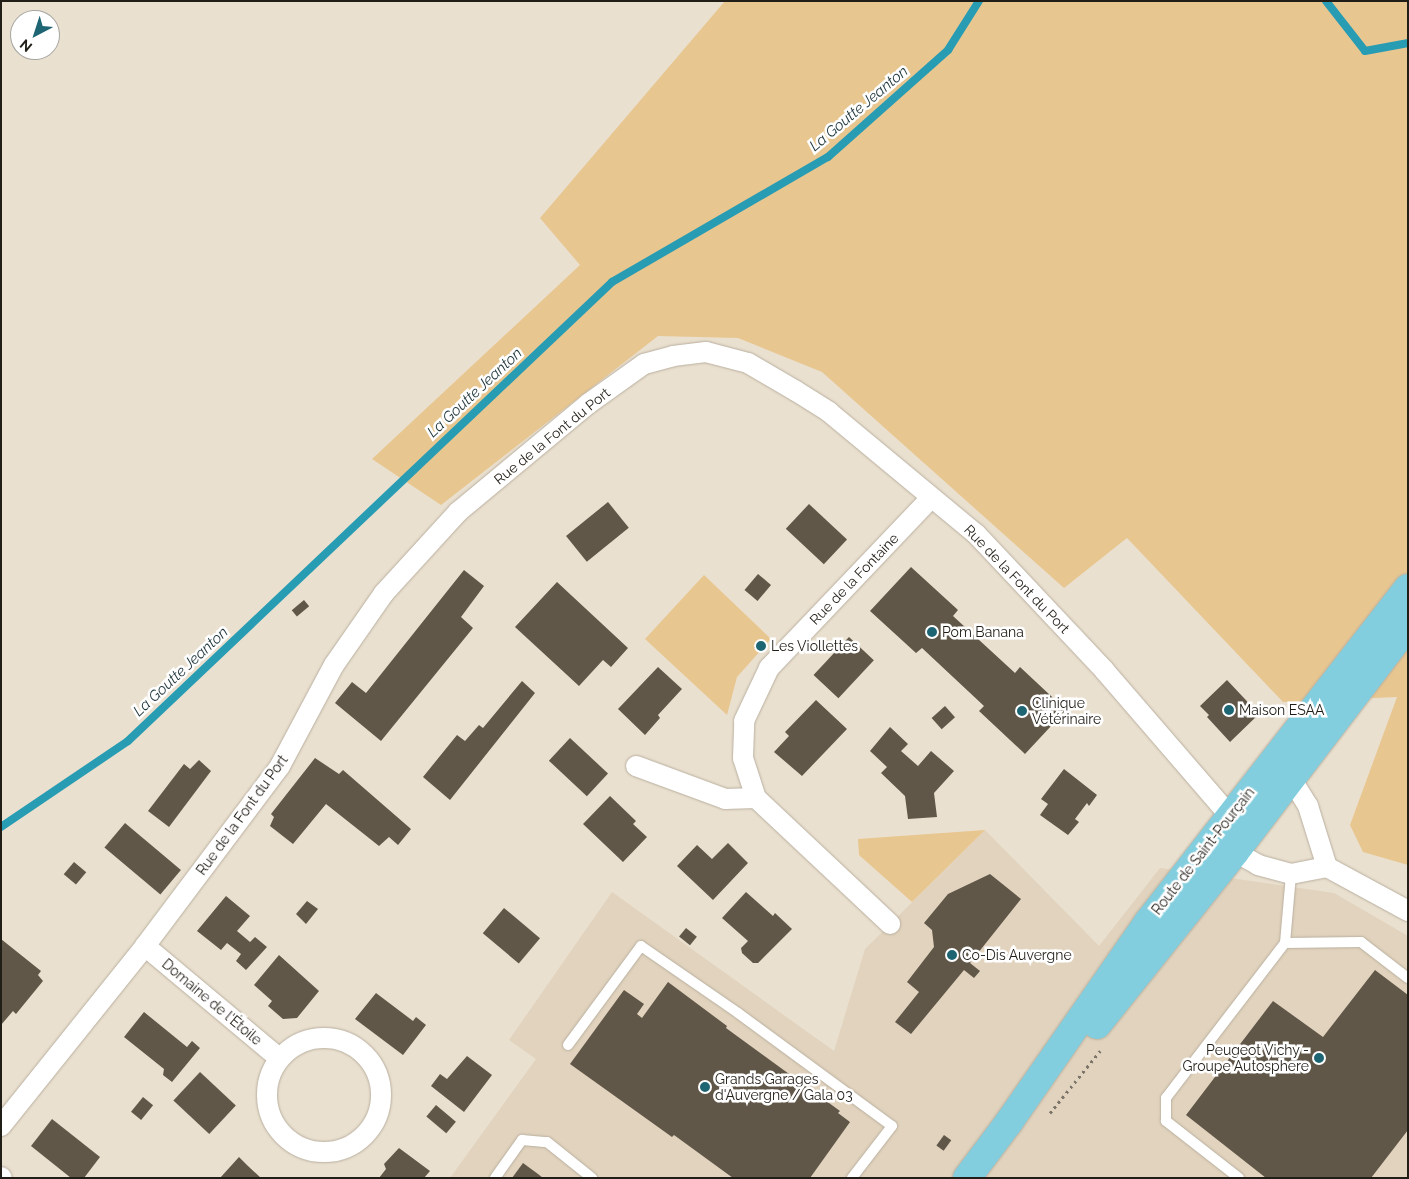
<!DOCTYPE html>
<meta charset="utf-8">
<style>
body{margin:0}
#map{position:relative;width:1409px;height:1179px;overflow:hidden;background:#eae0cf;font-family:Raleway,sans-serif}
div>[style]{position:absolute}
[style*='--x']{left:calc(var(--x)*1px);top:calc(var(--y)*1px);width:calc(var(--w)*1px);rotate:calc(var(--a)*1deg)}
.built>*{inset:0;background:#e1d3bd}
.green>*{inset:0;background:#e8c690}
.stream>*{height:8px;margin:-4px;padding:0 4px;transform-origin:4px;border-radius:4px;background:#289cb3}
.building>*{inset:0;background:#605749;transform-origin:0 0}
.path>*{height:3px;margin-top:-1.5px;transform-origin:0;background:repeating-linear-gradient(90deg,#7c756a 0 2.5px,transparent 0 6.5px)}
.roads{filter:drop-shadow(0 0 1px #b9afa0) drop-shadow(0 0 1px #b9afa0)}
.service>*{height:10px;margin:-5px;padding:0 5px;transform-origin:5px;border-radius:5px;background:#fff}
.minor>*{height:20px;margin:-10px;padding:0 10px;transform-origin:10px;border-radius:10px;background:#fff}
.minor>.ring{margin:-10px;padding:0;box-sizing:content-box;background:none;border:20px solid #fff;border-radius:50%}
.primary>*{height:28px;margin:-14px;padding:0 14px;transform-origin:14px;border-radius:14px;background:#83cede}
.dots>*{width:14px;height:14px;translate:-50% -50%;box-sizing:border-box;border:2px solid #fff;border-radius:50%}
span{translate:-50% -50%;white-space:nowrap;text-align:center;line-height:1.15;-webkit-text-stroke:5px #fff;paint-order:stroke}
.street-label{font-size:14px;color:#211d17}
.poi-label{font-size:14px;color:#211d17}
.left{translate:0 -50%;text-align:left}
.right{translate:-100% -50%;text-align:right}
.water-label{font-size:15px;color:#1e363c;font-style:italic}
.frame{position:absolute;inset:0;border:2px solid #211d17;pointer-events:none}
.north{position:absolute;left:10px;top:10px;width:50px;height:50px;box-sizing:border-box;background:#fff;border:1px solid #a6a5a2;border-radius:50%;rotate:220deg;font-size:14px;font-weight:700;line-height:20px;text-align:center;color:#211d17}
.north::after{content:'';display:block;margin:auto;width:18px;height:22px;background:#1e6574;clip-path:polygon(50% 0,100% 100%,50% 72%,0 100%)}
</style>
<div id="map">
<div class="built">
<i style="clip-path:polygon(985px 830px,1099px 946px,1160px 868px,1334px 893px,1408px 936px,1408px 1178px,450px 1178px,536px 1059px,509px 1040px,612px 892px,834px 1051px,865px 949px)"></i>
</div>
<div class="green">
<i style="clip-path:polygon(725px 1px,1408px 1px,1408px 865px,1363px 852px,1350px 825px,1397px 697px,1283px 702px,1127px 538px,1064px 588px,822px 372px,738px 338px,658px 336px,441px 505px,372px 459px,580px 265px,540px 218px)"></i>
<i style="clip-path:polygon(704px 575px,771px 639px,737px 677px,727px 715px,645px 639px)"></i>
<i style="clip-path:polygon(985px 830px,912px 902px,859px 855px,858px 839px)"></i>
</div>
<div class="stream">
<i style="--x:1326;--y:1;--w:63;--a:52"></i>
<i style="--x:1365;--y:51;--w:44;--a:-10.5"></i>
<i style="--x:1;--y:827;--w:153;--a:-34.1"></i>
<i style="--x:128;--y:741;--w:667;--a:-43.48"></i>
<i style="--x:612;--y:282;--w:250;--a:-30.1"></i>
<i style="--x:828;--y:157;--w:161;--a:-41.7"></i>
<i style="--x:948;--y:50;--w:58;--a:-57.7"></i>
</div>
<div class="building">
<i style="left:608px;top:502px;width:33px;height:54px;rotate:51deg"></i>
<i style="left:809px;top:504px;width:52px;height:34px;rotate:43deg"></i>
<i style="clip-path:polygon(911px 567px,958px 610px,953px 616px,1015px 673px,1020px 667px,1066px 710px,1025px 754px,979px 711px,984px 706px,922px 648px,916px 653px,870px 611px)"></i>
<i style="clip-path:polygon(464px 570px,484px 586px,461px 617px,473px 628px,381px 741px,335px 703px,352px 682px,366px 693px)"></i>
<i style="left:758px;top:574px;width:17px;height:21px;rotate:40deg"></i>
<i style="clip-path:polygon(557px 582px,628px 648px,611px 667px,603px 660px,579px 686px,515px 627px)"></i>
<i style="left:304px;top:600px;width:8px;height:16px;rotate:50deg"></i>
<i style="left:849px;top:637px;width:34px;height:52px;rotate:43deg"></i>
<i style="left:761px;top:639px;width:8px;height:11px;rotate:40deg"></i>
<i style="clip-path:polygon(658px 667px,682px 689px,658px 715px,660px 718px,645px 735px,618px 709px)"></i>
<i style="clip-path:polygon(1227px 680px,1259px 714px,1230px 742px,1207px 717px,1209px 715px,1200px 706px)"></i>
<i style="clip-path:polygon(522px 681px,535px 693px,450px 800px,423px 777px,457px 735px,465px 741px,479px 725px,483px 728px)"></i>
<i style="clip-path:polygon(816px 700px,847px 729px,802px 776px,774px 752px,789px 736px,785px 732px)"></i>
<i style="left:945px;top:706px;width:15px;height:18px;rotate:48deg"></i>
<i style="clip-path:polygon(890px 727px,908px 744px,901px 751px,918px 766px,931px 751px,954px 771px,934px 793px,937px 817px,908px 819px,905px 796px,881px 773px,887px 767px,870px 751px)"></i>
<i style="left:570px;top:738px;width:52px;height:31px;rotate:43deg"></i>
<i style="clip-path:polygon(315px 758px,339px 774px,343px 770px,411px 829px,398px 845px,389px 837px,379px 846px,326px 804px,293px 844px,270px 826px,274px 817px,271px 814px)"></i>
<i style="clip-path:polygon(199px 760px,211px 771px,169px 827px,148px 811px,184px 764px,190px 769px)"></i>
<i style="clip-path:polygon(1064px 769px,1097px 795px,1089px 806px,1087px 803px,1075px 819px,1079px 822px,1068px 835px,1040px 815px,1048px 804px,1041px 799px)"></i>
<i style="clip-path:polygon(610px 796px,636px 821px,633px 824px,647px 837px,623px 862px,583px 824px)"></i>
<i style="left:125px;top:823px;width:73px;height:32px;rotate:40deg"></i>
<i style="clip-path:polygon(728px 843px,748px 863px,713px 900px,677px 866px,697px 845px,712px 859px)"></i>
<i style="left:74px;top:862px;width:16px;height:16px;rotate:40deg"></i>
<i style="clip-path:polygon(990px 874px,1021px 899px,970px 963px,980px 971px,974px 978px,964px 970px,911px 1034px,895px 1022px,919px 992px,907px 982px,934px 947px,932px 930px,924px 923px,948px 894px)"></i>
<i style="clip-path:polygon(746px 892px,773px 916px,775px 913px,792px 929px,758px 963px,753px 963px,742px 953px,741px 948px,748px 941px,722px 918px)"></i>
<i style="clip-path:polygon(226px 896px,250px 916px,237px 931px,250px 942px,255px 937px,267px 947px,246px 970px,236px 961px,241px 954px,227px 943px,221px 950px,197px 931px)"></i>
<i style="clip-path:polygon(307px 901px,318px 909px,306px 924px,296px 914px)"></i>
<i style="left:504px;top:908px;width:47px;height:33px;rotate:40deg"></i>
<i style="left:686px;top:928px;width:14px;height:11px;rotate:39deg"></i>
<i style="clip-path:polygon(1px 939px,41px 971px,38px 975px,43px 981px,16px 1014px,13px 1011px,1px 1025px)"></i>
<i style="clip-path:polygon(279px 955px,319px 991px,297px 1018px,283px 1019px,268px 1006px,272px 1001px,254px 985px)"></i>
<i style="clip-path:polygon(1375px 970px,1408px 995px,1408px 1130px,1371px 1178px,1266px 1178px,1186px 1115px,1273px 1001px,1323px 1037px)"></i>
<i style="clip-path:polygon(668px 982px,727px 1026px,726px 1028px,840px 1111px,838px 1113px,850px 1122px,810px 1178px,733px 1178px,674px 1135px,672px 1137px,570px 1064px,624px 990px,644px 1004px,637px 1014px,642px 1018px)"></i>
<i style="clip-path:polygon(376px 993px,413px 1021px,416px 1017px,426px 1025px,403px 1055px,355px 1019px)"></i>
<i style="clip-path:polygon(144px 1012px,187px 1047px,192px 1041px,200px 1048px,172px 1082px,163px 1075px,164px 1069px,124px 1037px)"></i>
<i style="clip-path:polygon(467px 1056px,492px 1075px,464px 1112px,431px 1086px,440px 1074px,447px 1079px)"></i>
<i style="left:200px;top:1072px;width:49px;height:39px;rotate:43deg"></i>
<i style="left:143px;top:1097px;width:13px;height:19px;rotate:39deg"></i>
<i style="left:436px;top:1105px;width:26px;height:15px;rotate:40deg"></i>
<i style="clip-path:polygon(52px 1119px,100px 1157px,84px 1178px,71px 1178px,31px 1146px)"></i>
<i style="left:944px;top:1135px;width:9px;height:13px;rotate:36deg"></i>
<i style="clip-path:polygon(399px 1148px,430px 1171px,424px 1178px,379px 1178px,386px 1169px,384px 1164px)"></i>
<i style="clip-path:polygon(239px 1157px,248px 1166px,261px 1178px,220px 1178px)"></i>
<i style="clip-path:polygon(523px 1163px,538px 1174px,543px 1178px,512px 1178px)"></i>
</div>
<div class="path">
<i style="--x:1050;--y:1113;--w:80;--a:-51.1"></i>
</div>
<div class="roads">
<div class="service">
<i style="--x:1285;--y:943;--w:76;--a:-0.8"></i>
<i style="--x:1361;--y:942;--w:59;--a:37.5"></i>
<i style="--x:568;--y:1045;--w:123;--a:-53.6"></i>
<i style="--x:641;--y:946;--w:118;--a:34.6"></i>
<i style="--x:738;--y:1013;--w:191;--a:36.3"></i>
<i style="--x:892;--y:1126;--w:66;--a:127.6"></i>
<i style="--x:495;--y:1178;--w:47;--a:-54.6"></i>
<i style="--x:522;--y:1140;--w:25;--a:5"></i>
<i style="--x:547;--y:1142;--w:58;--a:38.7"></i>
<i style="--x:1239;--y:1178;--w:93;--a:-142"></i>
<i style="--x:1166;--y:1121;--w:23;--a:-90"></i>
<i style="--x:1166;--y:1098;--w:195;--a:-52.5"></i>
<i style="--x:1285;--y:943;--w:69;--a:-85"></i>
</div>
<div class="minor">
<i style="--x:636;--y:766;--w:95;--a:20.3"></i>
<i style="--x:725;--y:799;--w:31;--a:-2"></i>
<i style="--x:756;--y:798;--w:184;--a:43.2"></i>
<i style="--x:1281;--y:772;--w:19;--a:43"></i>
<i style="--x:1295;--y:785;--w:25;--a:58"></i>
<i style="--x:1308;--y:806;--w:64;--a:72.7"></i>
<i style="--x:756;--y:798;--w:42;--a:-108"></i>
<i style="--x:743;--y:758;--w:37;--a:-88"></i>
<i style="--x:744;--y:721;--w:59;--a:-64.7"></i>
<i style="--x:769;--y:668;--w:235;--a:-46.4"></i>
<i style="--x:145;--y:946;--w:175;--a:39.9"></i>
<i class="ring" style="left:267px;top:1038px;width:94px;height:94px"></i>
<i style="--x:1;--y:1126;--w:231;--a:-51.3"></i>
<i style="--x:145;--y:946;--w:225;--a:-53.1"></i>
<i style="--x:280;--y:766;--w:115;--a:-61.9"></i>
<i style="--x:334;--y:665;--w:88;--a:-55.2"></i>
<i style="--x:384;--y:593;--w:110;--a:-47.6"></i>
<i style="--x:458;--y:512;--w:169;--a:-39.7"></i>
<i style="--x:588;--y:404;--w:69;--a:-35.5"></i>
<i style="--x:644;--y:364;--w:30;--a:-15"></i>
<i style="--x:673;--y:356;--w:33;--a:-7"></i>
<i style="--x:706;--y:352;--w:43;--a:14.7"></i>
<i style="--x:748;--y:363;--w:56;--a:30.3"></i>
<i style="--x:796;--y:391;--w:39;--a:32"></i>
<i style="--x:829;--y:412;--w:191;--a:39.7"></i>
<i style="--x:976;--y:534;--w:187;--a:46.7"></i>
<i style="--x:1104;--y:670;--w:193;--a:49.2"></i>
<i style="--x:1230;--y:816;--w:36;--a:82"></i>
<i style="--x:1235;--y:852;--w:26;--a:29"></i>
<i style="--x:1258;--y:865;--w:34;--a:15"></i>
<i style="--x:1291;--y:874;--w:37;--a:-11"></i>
<i style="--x:1327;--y:867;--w:92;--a:28.5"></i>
<i style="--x:1;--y:1177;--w:1;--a:45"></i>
</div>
<div class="primary">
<i style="--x:1097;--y:1025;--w:221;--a:-51.4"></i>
<i style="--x:1235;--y:852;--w:285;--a:-52.6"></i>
<i style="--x:967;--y:1178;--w:70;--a:-53.1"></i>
<i style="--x:1009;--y:1122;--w:244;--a:-55.2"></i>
<i style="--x:1148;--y:922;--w:423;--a:-52.1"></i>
</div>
</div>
<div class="dots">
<i style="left:932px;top:632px;background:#1e6574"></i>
<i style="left:761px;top:646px;background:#1e6574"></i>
<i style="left:1229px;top:710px;background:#1e6574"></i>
<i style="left:1022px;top:711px;background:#1e6574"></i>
<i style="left:952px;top:955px;background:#1e6574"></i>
<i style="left:1319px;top:1058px;background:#1e6574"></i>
<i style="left:705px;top:1087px;background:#1e6574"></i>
</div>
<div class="street-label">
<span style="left:552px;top:436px;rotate:-39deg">Rue de la Font du Port</span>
<span style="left:854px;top:579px;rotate:-46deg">Rue de la Fontaine</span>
<span style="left:1017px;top:579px;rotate:46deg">Rue de la Font du Port</span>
<span style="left:242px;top:815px;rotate:-54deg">Rue de la Font du Port</span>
<span style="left:1203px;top:851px;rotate:-52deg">Route de Saint-Pourçain</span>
<span style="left:212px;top:1002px;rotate:40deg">Domaine de l'Étoile</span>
</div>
<div class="poi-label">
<span class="left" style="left:942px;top:632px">Pom Banana</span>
<span class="left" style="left:771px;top:646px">Les Viollettes</span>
<span class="left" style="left:1032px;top:711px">Clinique<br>Vétérinaire</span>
<span class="left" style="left:1239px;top:710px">Maison ESAA</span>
<span class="left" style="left:962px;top:955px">Co-Dis Auvergne</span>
<span class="right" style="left:1309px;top:1058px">Peugeot Vichy -<br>Groupe Autosphere</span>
<span class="left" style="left:715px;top:1087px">Grands Garages<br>d'Auvergne / Gala 03</span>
</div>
<div class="water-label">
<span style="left:859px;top:109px;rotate:-40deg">La Goutte Jeanton</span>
<span style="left:475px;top:393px;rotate:-43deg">La Goutte Jeanton</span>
<span style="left:181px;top:672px;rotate:-43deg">La Goutte Jeanton</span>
</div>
<div class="frame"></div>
<div class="north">N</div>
</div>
